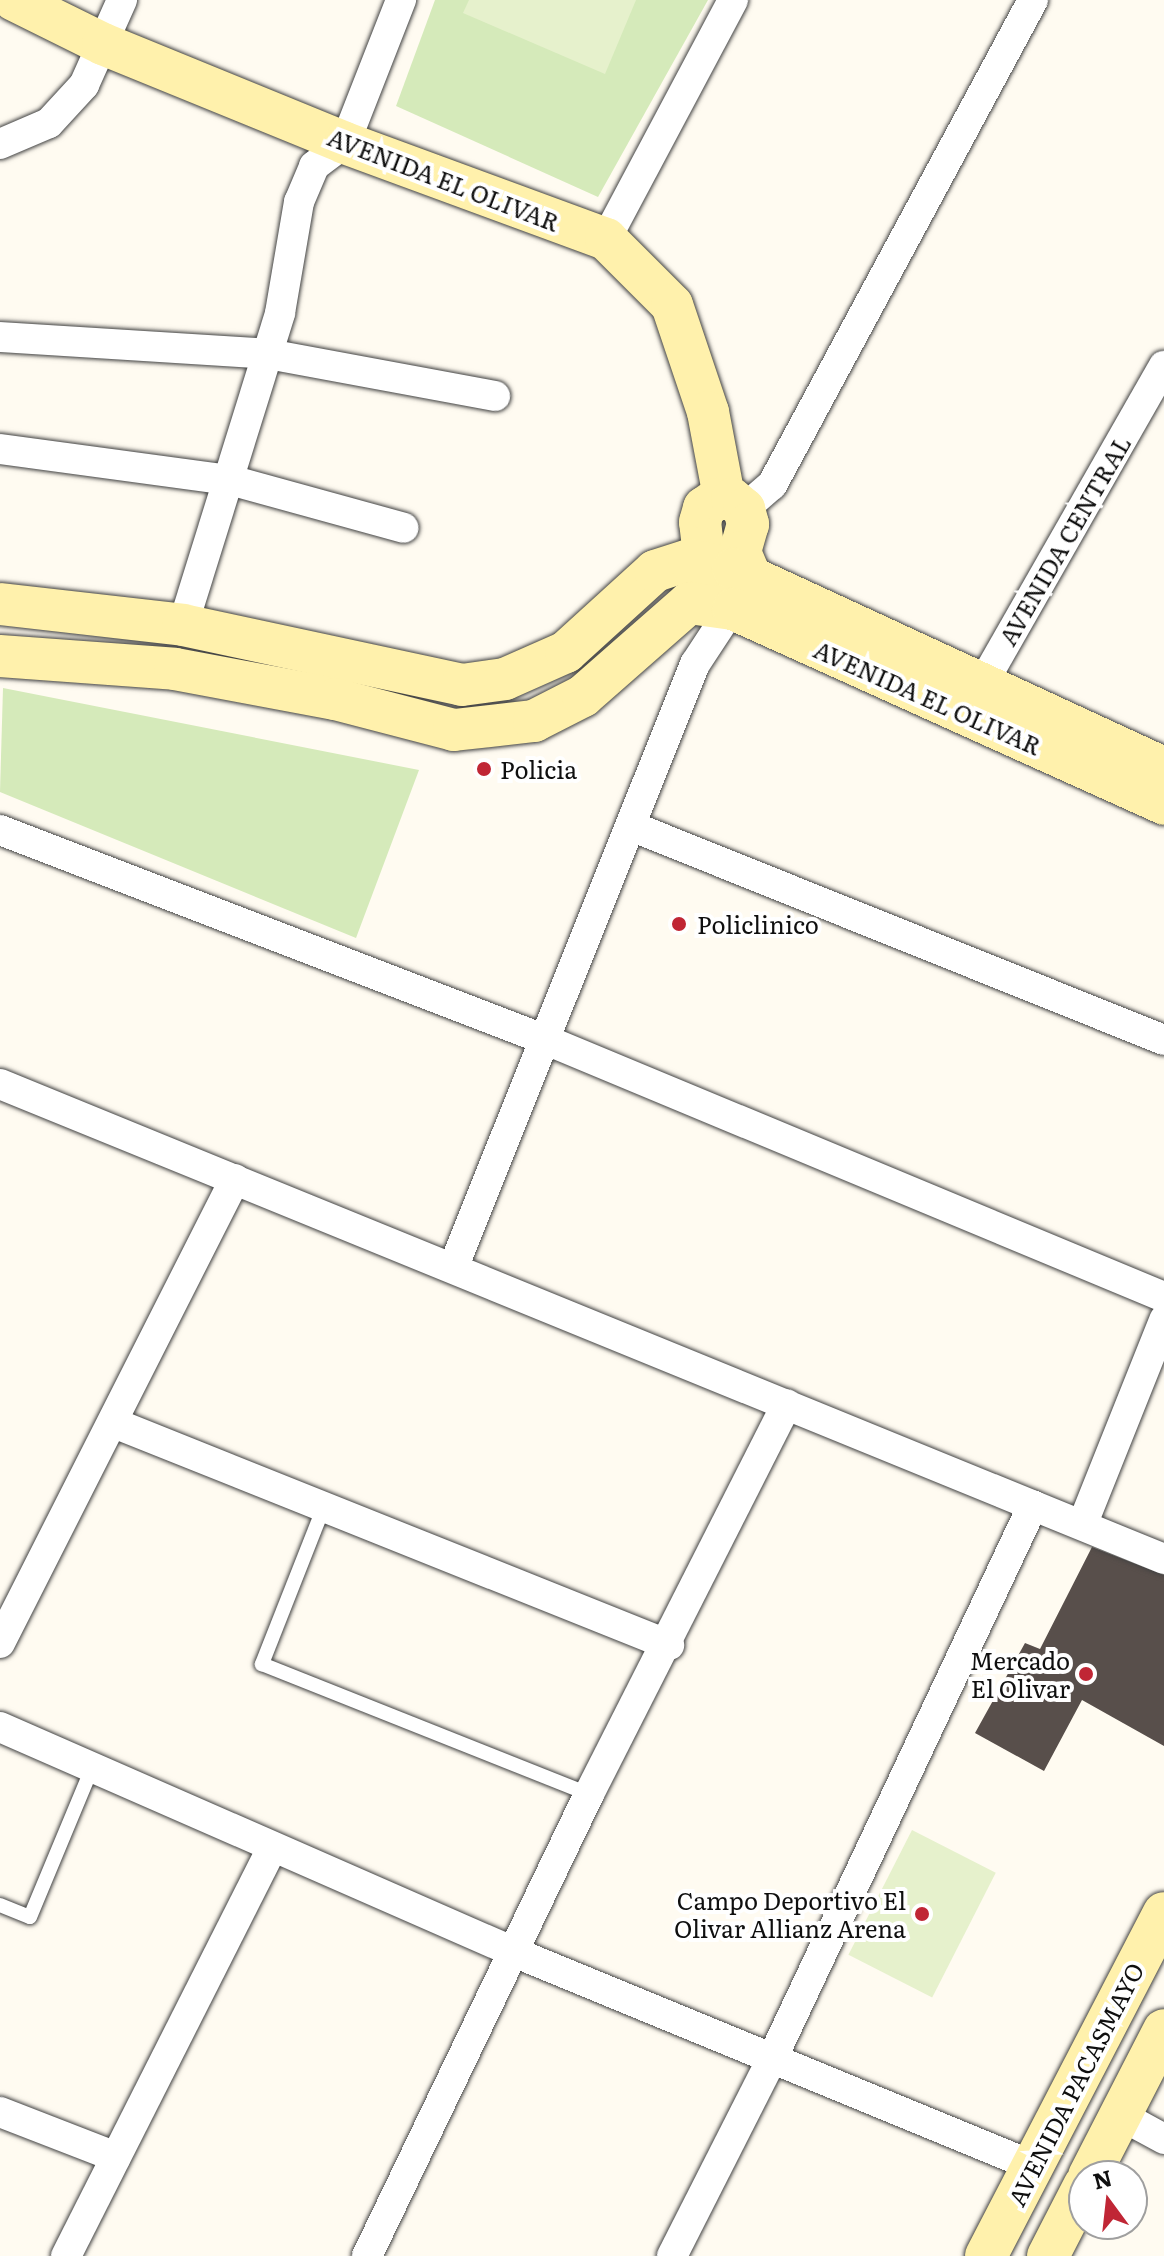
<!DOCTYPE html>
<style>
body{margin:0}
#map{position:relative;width:1164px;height:2256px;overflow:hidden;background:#fffbf1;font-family:Literata,serif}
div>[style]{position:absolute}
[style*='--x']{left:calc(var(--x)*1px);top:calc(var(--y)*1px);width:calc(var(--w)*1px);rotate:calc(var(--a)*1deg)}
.green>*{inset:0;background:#d5eaba}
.pitch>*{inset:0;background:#e6f1cc;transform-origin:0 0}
.building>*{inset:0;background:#584f4b}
.roads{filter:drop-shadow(0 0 2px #424242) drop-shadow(0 0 2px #424242)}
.lane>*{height:14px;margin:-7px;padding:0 7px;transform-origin:7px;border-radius:7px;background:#fff}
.street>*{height:30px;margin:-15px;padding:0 15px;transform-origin:15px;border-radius:15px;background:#fff}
.secondary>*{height:42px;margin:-21px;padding:0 21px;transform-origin:21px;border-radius:21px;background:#fff1ac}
.dots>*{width:22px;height:22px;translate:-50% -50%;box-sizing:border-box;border:4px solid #fff;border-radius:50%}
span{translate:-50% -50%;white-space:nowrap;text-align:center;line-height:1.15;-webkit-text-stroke:8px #fff;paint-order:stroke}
.street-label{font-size:24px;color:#0f0f0f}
.poi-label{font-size:24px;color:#0f0f0f}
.left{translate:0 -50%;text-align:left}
.right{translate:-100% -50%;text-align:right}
.north{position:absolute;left:1068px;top:2160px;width:80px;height:80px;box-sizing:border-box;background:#fff;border:2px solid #9f9f9f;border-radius:50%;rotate:345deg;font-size:22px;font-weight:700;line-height:32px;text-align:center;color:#0f0f0f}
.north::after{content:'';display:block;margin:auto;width:28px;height:36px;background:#c02635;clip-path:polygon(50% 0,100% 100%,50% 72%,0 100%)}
</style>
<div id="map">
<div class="green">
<i style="clip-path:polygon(435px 0,708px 0,598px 197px,396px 106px)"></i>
<i style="clip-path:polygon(3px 688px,419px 770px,356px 938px,0 792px)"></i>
</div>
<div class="pitch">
<i style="clip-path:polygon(469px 0,636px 0,605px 74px,463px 13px)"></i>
<i style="left:912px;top:1830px;width:94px;height:140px;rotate:27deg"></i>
</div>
<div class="building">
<i style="clip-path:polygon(1092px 1547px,1164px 1575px,1164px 1746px,1082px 1700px,1044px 1771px,975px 1733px,1025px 1643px,1040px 1649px)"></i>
</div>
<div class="roads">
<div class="lane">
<i style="--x:323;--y:1509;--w:167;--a:111.5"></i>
<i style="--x:262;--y:1664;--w:352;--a:21.7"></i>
<i style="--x:0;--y:1905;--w:32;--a:22"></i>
<i style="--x:30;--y:1917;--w:161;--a:-67.4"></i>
</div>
<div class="street">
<i style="--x:0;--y:144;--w:53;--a:-23.2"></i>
<i style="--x:49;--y:123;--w:52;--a:-47.4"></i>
<i style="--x:84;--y:85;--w:93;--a:-65.9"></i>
<i style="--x:606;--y:239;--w:271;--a:-62"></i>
<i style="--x:0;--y:337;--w:269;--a:3.6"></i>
<i style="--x:268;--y:354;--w:231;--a:10.5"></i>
<i style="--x:0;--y:449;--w:232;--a:7.7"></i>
<i style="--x:230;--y:480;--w:180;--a:15.4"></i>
<i style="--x:744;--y:509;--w:37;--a:-41"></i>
<i style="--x:772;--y:485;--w:551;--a:-61.71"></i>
<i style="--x:183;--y:625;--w:327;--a:-72.7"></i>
<i style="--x:280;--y:313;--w:113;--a:-80.3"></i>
<i style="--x:299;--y:202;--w:39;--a:-67"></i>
<i style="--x:314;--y:166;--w:39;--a:-37"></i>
<i style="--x:345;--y:143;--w:154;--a:-68.6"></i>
<i style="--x:972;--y:702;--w:387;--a:-60.3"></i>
<i style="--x:631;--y:826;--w:574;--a:21.88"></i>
<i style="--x:0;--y:830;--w:585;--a:21.04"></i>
<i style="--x:546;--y:1040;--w:669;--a:22.58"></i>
<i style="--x:0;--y:1084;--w:1257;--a:22.2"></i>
<i style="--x:453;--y:1268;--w:651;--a:-68.17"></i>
<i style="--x:695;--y:664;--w:84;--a:-56.7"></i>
<i style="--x:114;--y:1423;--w:598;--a:21.8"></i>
<i style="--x:1083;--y:1523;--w:219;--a:-68.2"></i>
<i style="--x:0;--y:1643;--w:520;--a:-63.14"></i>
<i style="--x:0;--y:1727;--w:563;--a:23.65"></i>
<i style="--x:516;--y:1953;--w:559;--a:22.39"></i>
<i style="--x:0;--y:2112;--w:124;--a:21.2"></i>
<i style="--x:1120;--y:2115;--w:50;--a:28.6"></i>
<i style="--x:66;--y:2256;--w:458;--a:-63.2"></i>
<i style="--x:367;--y:2256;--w:513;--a:-64.33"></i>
<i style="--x:589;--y:1794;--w:437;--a:-63.1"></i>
<i style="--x:672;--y:2256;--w:221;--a:-63.1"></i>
<i style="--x:772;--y:2059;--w:612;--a:-64.77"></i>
</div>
<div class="secondary">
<i style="--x:14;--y:0;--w:99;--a:26.3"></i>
<i style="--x:103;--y:44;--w:261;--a:22.2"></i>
<i style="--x:345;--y:143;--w:278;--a:20.2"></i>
<i style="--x:606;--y:239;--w:93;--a:45"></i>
<i style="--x:672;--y:305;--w:113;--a:71.4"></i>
<i style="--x:708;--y:412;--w:86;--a:79.3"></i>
<i style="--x:715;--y:586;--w:17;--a:-123"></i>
<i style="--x:706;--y:572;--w:50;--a:-96.8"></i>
<i style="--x:700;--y:522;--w:15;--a:-74"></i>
<i style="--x:704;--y:508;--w:16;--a:-35"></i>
<i style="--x:717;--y:499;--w:15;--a:0"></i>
<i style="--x:732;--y:499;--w:16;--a:40"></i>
<i style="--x:744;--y:509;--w:16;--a:75"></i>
<i style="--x:748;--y:524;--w:29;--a:106"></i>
<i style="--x:740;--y:552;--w:26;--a:67"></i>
<i style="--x:0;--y:604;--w:184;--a:6.5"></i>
<i style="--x:183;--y:625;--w:285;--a:12.1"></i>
<i style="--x:462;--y:685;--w:43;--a:-7.9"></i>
<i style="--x:505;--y:679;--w:67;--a:-23.9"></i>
<i style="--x:566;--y:652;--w:120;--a:-42.3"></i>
<i style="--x:655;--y:571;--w:36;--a:-18"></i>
<i style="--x:689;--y:560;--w:45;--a:11.6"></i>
<i style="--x:733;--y:569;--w:475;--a:24.8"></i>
<i style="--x:0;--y:656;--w:175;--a:4.2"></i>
<i style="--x:175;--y:669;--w:163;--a:10.6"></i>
<i style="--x:335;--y:699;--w:123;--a:14.6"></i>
<i style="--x:454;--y:730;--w:81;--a:-6.4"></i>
<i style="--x:534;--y:721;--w:55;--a:-27"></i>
<i style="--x:583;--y:696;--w:141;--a:-41.3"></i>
<i style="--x:689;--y:603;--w:44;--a:7.8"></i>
<i style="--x:733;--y:609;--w:473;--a:24.3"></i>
<i style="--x:1089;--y:2176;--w:164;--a:-62.8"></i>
<i style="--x:986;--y:2256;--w:386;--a:-62.6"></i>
<i style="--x:1048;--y:2256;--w:79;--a:-62.8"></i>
</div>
</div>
<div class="dots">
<i style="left:484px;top:769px;background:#c02635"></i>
<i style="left:679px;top:924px;background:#c02635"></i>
<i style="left:1086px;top:1674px;background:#c02635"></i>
<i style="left:922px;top:1914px;background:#c02635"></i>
</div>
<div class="street-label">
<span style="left:444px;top:179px;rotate:21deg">AVENIDA EL OLIVAR</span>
<span style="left:1064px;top:540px;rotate:-60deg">AVENIDA CENTRAL</span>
<span style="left:928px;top:697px;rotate:24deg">AVENIDA EL OLIVAR</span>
<span style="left:1075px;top:2084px;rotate:-63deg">AVENIDA PACASMAYO</span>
</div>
<div class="poi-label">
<span class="left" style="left:500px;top:769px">Policia</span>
<span class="left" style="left:697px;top:924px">Policlinico</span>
<span class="right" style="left:1070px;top:1674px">Mercado<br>El Olivar</span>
<span class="right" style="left:906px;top:1914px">Campo Deportivo El<br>Olivar Allianz Arena</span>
</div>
<div class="north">N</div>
</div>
